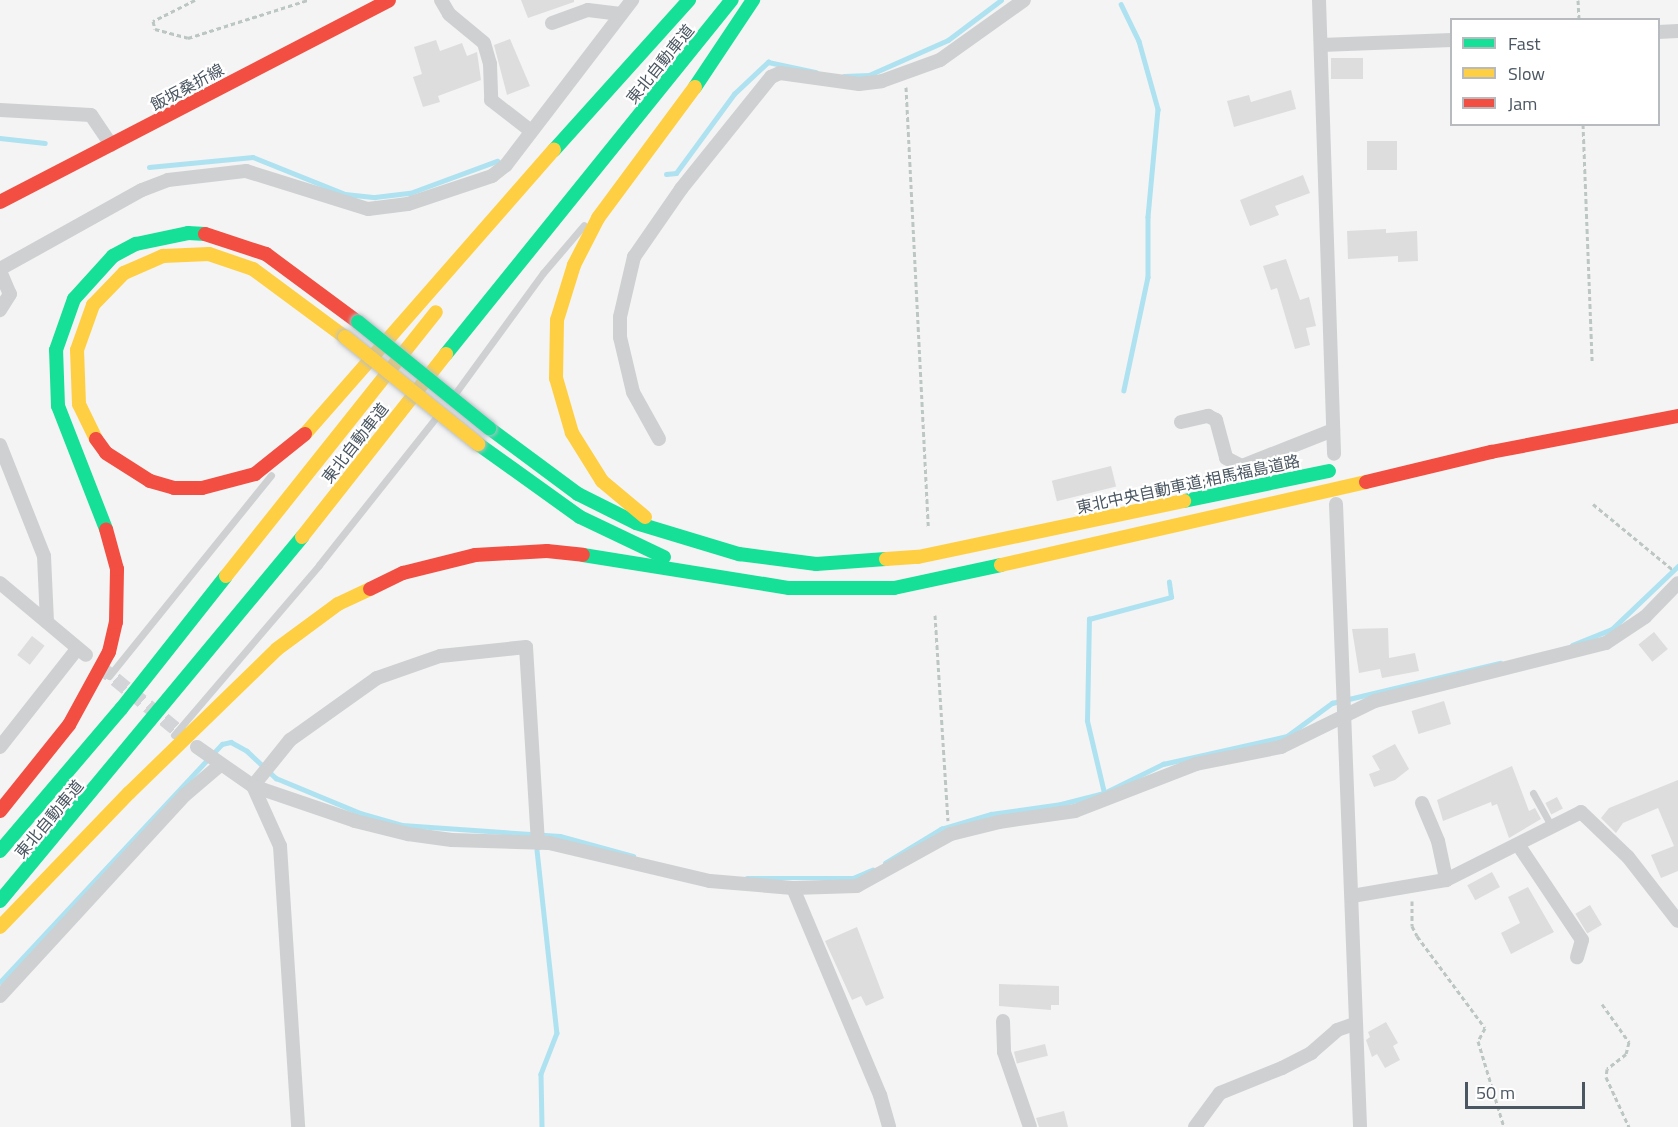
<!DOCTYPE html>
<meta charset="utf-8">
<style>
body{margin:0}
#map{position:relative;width:1678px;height:1127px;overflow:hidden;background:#f4f4f4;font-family:"Titillium Web","Noto Sans JP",sans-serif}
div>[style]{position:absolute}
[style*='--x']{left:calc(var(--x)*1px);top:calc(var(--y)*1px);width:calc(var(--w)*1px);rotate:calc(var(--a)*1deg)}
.stream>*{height:4.5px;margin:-2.25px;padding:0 2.25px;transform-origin:2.25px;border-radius:2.25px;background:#aee2f0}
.building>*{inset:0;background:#ddddde;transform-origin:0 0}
.street-tunnel>*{height:14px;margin-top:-7px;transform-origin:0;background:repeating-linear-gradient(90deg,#d2d4d7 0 14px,transparent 0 21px)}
.path>*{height:3px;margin-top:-1.5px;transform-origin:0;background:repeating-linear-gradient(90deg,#bcc7c4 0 4.5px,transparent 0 7.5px)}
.lane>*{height:7px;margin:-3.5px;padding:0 3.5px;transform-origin:3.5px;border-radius:3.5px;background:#ced0d2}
.street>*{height:14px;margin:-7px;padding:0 7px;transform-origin:7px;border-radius:7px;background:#ced0d2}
.fast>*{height:14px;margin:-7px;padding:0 7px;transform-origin:7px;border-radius:7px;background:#16e098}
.slow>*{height:14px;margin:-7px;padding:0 7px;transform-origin:7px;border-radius:7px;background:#ffcf43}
.jam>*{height:14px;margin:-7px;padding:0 7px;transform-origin:7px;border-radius:7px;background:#f24e42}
.bridges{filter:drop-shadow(0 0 2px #b9bec3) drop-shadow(0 0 2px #b9bec3)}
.fast-bridge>*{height:14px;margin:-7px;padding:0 7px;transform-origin:7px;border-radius:7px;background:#16e098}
.slow-bridge>*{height:14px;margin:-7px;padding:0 7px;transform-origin:7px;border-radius:7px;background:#ffcf43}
span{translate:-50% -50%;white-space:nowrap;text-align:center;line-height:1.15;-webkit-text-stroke:4.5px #fff;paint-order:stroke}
.street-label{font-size:16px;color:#4a5661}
.legend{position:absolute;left:1450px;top:18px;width:210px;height:108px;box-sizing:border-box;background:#fff;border:2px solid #b7bbc0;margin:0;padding:8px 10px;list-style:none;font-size:18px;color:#4a5661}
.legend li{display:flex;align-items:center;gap:12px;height:30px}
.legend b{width:30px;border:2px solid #b7bbc0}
.scale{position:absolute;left:1465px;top:1082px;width:120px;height:27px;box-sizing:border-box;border:3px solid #4a5661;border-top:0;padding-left:8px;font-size:18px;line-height:21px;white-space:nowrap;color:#4a5661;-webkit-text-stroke:4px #fff;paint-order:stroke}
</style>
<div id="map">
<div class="stream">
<i style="--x:1121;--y:4;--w:41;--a:64.1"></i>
<i style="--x:1139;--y:41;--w:71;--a:74.4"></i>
<i style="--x:1158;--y:109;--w:108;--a:95.3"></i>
<i style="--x:1148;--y:217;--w:60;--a:90"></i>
<i style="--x:1148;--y:277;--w:116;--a:102"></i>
<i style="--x:844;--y:76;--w:25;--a:-2"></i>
<i style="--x:869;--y:75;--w:86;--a:-23.9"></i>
<i style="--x:948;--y:40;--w:66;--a:-37"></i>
<i style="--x:0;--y:138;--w:45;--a:6.3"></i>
<i style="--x:149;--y:167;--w:104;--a:-5.5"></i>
<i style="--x:253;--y:157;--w:99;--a:21.9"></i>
<i style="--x:345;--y:194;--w:30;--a:6"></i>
<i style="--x:375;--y:197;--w:35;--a:-7"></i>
<i style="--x:410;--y:193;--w:93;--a:-20.2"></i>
<i style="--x:666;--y:174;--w:10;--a:-6"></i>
<i style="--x:676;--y:173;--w:98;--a:-53.7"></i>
<i style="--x:734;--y:94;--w:47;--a:-43.3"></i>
<i style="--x:768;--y:62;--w:49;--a:11.8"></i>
<i style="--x:1572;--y:645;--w:43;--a:-21.8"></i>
<i style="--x:1612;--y:629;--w:91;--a:-43.7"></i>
<i style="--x:1104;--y:793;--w:74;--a:-103.3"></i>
<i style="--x:1087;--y:721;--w:102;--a:-88.9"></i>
<i style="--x:1089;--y:619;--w:85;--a:-15"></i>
<i style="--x:1171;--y:597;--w:15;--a:-98"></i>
<i style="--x:537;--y:850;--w:184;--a:83.8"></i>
<i style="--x:557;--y:1033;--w:44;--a:111.3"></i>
<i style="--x:541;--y:1074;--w:53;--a:88.9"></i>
<i style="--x:885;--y:863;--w:66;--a:-31.3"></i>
<i style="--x:941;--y:829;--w:52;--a:-16.7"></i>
<i style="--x:991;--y:814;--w:71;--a:-8.1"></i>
<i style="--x:1061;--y:804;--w:44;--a:-14.3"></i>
<i style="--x:1104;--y:793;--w:66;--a:-26.2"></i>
<i style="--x:1163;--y:764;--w:127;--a:-12.7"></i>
<i style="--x:1287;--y:736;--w:56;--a:-36.3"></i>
<i style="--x:1332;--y:703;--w:173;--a:-13.4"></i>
<i style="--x:747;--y:878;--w:106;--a:0"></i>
<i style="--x:853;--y:878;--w:21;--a:-23"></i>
<i style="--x:0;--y:982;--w:325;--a:-47"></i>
<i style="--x:222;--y:744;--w:9;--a:-13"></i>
<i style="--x:231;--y:742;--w:18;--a:29"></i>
<i style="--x:247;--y:751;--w:40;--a:43"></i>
<i style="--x:276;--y:778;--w:91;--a:22.6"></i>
<i style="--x:360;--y:813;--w:44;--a:15.9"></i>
<i style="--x:402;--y:825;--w:158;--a:4"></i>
<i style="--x:560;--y:836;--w:76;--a:15.3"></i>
</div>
<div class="building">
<i style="clip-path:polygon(521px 0,574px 0,574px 2px,528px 18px)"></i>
<i style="clip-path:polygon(510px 39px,530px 86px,507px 95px,494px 45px)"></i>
<i style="clip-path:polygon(436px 40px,440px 51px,462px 43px,467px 56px,477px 52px,481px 80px,438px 96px,440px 102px,423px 107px,413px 77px,422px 74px,414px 47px)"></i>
<i style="left:1331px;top:58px;width:32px;height:21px"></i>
<i style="clip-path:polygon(1291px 90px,1296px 109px,1234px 127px,1227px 101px,1249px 95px,1251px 102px)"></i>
<i style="left:1367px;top:141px;width:30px;height:29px"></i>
<i style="clip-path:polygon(1303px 175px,1310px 193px,1275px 206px,1279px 215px,1250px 226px,1240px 200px)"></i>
<i style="clip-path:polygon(1386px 229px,1386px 233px,1417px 231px,1418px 261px,1398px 262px,1398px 256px,1348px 259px,1347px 231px)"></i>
<i style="clip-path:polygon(1286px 259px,1300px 300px,1309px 297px,1316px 326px,1306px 328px,1310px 345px,1295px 349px,1277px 288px,1271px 290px,1263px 266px)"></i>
<i style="left:1111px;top:466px;width:21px;height:61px;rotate:76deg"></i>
<i style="clip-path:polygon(1388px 628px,1389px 658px,1415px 653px,1419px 671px,1382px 678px,1380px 669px,1359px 673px,1352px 629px)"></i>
<i style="left:1654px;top:632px;width:22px;height:20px;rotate:51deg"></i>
<i style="left:32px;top:636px;width:16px;height:24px;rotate:38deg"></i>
<i style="left:1444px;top:701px;width:24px;height:34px;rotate:73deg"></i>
<i style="clip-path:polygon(1395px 744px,1409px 769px,1395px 780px,1374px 787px,1369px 774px,1380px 770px,1372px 756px)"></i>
<i style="clip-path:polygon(1512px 766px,1529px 811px,1535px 808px,1541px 819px,1509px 838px,1497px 804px,1492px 806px,1491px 802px,1443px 821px,1437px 800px)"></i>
<i style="clip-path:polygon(1678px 780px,1678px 871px,1661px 878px,1651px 855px,1674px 846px,1658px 808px,1623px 823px,1616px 833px,1601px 818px,1609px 808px)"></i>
<i style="left:1557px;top:797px;width:13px;height:13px;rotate:63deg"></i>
<i style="left:1492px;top:872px;width:17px;height:28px;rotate:62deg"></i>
<i style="clip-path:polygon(1528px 887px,1554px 932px,1511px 954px,1501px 933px,1520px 923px,1508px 897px)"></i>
<i style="left:1590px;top:905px;width:23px;height:17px;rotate:59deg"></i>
<i style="clip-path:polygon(857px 927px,884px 998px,866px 1006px,861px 996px,852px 1000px,825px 941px)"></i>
<i style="clip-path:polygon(999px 984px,1059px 986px,1059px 1005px,1051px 1005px,1051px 1010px,999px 1006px)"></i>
<i style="clip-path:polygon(1386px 1022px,1398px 1043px,1393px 1046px,1400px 1060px,1385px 1068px,1377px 1054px,1372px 1057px,1366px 1040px,1370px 1037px,1368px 1032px)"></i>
<i style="left:1045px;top:1044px;width:12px;height:32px;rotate:76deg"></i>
<i style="clip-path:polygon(1064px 1111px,1068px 1127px,1039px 1127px,1036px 1118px)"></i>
</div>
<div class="street-tunnel">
<i style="--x:99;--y:666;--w:117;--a:39.4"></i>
</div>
<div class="path">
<i style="--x:195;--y:0;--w:47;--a:153.4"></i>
<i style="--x:153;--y:21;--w:8;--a:76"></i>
<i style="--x:155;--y:29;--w:34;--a:15"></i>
<i style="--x:188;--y:38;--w:126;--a:-17.6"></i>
<i style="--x:1578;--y:0;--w:20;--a:87"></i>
<i style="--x:906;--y:87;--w:442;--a:87.1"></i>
<i style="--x:1583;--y:124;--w:238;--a:87.8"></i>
<i style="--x:1593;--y:504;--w:104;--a:39.5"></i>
<i style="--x:935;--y:615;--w:206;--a:86.4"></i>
<i style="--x:1412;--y:901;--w:25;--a:90"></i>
<i style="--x:1412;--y:926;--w:11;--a:63"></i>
<i style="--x:1417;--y:936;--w:114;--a:53.5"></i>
<i style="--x:1485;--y:1028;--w:15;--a:118"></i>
<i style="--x:1478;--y:1041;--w:90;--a:73.2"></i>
<i style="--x:1602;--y:1004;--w:47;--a:54.6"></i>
<i style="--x:1629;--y:1042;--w:12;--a:104"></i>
<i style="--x:1626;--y:1054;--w:24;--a:142"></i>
<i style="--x:1607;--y:1069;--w:8;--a:97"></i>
<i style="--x:1606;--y:1077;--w:55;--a:65.3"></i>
</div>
<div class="lane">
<i style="--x:454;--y:395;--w:151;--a:-53.9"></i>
<i style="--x:543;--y:273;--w:63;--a:-49.5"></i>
<i style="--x:109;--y:676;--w:258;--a:-51.1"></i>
<i style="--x:174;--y:735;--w:223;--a:-49.5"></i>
<i style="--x:319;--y:565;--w:191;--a:-51.6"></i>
<i style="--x:1533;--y:793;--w:37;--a:61"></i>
</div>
<div class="street">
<i style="--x:441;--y:0;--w:16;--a:60"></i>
<i style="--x:449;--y:14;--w:45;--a:39.6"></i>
<i style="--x:484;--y:43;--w:22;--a:74"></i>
<i style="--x:490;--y:64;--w:36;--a:88"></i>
<i style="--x:491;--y:100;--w:51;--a:37.8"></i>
<i style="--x:1319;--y:0;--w:454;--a:88.1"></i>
<i style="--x:552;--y:23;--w:38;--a:-20"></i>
<i style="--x:588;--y:10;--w:33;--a:7"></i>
<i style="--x:1658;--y:32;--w:20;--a:-3"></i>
<i style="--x:1321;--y:45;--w:131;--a:-2.2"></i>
<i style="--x:0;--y:110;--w:91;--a:3.1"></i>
<i style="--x:91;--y:115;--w:36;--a:56"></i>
<i style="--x:0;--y:269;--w:162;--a:-29.1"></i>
<i style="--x:142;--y:190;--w:28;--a:-21"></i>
<i style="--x:168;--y:180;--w:79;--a:-6.6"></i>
<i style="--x:246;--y:171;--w:128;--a:17.3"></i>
<i style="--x:368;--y:209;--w:40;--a:-7.1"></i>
<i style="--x:408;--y:204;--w:89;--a:-18.4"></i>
<i style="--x:492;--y:176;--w:18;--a:-38"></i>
<i style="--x:506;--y:165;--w:208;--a:-52.6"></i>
<i style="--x:0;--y:271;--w:25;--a:67"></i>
<i style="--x:10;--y:294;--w:19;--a:122"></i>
<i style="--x:1181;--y:422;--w:28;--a:-13"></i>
<i style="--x:1208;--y:416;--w:9;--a:27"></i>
<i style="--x:1216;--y:420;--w:39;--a:75"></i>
<i style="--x:1226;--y:458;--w:18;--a:27"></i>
<i style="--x:1242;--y:466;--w:98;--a:-21.6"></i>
<i style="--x:659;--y:439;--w:54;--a:-119"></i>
<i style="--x:633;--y:392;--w:57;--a:-103.3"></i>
<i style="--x:620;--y:337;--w:20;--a:-90"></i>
<i style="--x:620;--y:317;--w:62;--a:-76.9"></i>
<i style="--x:634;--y:257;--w:83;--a:-55.3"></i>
<i style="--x:681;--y:189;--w:144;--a:-51.2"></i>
<i style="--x:771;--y:77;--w:10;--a:-24"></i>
<i style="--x:780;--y:73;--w:80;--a:7.9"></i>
<i style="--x:859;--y:84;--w:23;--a:-7"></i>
<i style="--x:882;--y:81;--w:62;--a:-19.9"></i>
<i style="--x:940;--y:60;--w:103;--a:-35.5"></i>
<i style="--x:0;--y:445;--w:119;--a:68.4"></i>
<i style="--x:44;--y:556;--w:66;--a:87.4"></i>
<i style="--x:1336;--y:504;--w:623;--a:87.79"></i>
<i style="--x:0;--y:583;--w:112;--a:39.9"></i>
<i style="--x:0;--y:747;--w:125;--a:-51.8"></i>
<i style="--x:197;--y:747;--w:68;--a:34.9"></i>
<i style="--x:253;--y:786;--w:66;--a:65.8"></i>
<i style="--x:280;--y:846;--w:282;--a:86.3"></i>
<i style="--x:1422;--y:803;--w:41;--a:67.2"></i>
<i style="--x:1438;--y:841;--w:40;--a:78"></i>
<i style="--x:538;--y:843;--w:196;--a:-93.5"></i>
<i style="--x:526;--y:647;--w:86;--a:174"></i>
<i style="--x:440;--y:656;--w:67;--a:160.8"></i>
<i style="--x:377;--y:678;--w:107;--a:144.5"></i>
<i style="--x:290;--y:740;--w:59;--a:128.8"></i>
<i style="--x:253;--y:786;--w:108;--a:18.9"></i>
<i style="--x:355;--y:821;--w:55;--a:13.8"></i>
<i style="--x:408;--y:834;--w:44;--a:7.8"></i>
<i style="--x:452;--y:840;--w:97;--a:1.8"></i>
<i style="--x:549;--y:843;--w:165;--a:13.3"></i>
<i style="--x:710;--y:881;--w:83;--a:4.8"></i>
<i style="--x:793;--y:888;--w:64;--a:-1.8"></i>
<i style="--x:857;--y:886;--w:107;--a:-29"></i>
<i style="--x:951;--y:834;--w:49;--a:-14"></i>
<i style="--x:999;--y:822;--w:77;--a:-8.2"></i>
<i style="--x:1075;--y:811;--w:130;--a:-21.2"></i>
<i style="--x:1196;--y:764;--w:87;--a:-11.3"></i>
<i style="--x:1281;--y:747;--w:105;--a:-26.1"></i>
<i style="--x:1375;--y:701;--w:238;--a:-14.1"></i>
<i style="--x:1606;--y:643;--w:47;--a:-33.7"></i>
<i style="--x:1645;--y:617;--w:47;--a:-45.9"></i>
<i style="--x:1519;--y:846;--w:113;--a:56.2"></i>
<i style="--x:1582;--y:940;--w:18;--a:106"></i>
<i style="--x:793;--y:888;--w:225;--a:67.2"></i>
<i style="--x:880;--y:1095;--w:33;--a:74"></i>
<i style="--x:1352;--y:896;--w:95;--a:-9.7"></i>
<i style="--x:1446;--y:880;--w:151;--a:-26.7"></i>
<i style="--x:1581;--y:812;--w:65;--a:43.8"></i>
<i style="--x:1628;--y:857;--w:81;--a:52"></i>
<i style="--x:0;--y:996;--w:273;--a:-47.4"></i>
<i style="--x:185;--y:795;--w:46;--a:-40.6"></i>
<i style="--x:1003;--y:1021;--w:31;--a:88"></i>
<i style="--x:1004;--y:1052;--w:79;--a:70.9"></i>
<i style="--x:1195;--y:1127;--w:42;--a:-53.7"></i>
<i style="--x:1220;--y:1093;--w:67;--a:-22"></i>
<i style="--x:1282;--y:1068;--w:33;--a:-27"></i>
<i style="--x:1311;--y:1053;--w:35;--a:-41"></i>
<i style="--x:1337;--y:1030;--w:18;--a:-19"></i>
</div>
<div class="fast">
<i style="--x:695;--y:87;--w:105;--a:-56.3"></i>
<i style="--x:554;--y:150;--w:202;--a:-48"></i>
<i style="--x:446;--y:354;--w:455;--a:-51.1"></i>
<i style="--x:489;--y:428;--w:111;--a:36.6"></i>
<i style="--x:578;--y:494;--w:65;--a:26.6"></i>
<i style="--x:636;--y:523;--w:108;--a:16.8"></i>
<i style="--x:739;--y:554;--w:78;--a:7.4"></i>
<i style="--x:816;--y:564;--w:70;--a:-4.1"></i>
<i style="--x:478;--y:444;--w:125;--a:35.6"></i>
<i style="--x:580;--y:517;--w:93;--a:25.5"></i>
<i style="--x:1184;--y:501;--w:148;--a:-11.7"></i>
<i style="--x:106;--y:529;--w:132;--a:-111.3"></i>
<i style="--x:58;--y:406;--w:56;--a:-92"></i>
<i style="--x:56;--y:350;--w:54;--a:-70.6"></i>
<i style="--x:74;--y:299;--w:58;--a:-47.8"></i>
<i style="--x:113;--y:256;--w:26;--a:-28"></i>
<i style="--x:136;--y:244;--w:53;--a:-11.9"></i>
<i style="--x:188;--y:233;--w:17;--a:3"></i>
<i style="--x:583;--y:555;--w:209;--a:9.1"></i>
<i style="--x:789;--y:588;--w:105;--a:0"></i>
<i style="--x:894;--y:588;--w:109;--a:-12.1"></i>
<i style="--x:0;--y:851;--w:187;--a:-49.6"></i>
<i style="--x:121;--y:709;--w:169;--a:-51.7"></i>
<i style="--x:0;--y:901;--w:473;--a:-50.3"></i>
</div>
<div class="slow">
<i style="--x:305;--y:434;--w:378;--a:-48.8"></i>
<i style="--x:96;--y:439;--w:39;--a:-116"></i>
<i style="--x:79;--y:404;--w:54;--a:-92.1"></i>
<i style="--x:77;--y:350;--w:48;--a:-70.4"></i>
<i style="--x:93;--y:305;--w:45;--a:-45.9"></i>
<i style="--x:124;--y:273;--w:43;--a:-23.6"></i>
<i style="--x:163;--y:256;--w:46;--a:-2.5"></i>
<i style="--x:209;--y:254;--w:46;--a:18.8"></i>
<i style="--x:253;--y:269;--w:114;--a:36.5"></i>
<i style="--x:645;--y:517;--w:56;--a:-140.1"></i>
<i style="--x:602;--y:481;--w:57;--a:-122"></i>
<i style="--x:572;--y:433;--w:57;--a:-106.2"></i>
<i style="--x:556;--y:378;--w:58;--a:-89"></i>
<i style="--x:557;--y:320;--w:58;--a:-72.8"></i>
<i style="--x:574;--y:265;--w:53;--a:-62.9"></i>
<i style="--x:598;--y:218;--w:163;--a:-53.5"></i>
<i style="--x:302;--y:537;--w:233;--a:-51.8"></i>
<i style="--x:886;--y:559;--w:32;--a:-4"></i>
<i style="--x:918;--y:557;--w:272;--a:-11.9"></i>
<i style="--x:1001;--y:565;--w:374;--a:-12.8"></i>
<i style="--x:226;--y:576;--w:337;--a:-51.5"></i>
<i style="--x:0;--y:927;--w:186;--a:-46.1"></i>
<i style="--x:129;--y:793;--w:206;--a:-44.2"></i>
<i style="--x:277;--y:649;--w:76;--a:-36.4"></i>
<i style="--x:338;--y:604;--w:35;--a:-25"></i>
</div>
<div class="jam">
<i style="--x:0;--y:202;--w:438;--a:-27.4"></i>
<i style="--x:205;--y:234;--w:64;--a:18.2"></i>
<i style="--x:266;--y:254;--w:114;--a:36.5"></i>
<i style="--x:96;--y:439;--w:17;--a:54"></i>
<i style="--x:106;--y:453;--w:52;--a:32.5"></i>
<i style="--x:150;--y:481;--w:25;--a:16"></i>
<i style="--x:174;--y:488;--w:28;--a:0"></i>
<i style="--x:202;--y:488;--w:55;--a:-14.8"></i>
<i style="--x:255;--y:474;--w:64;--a:-38.7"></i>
<i style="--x:1366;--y:482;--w:129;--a:-13.5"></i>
<i style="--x:1491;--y:452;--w:190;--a:-10.9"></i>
<i style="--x:370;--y:589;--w:37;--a:-26"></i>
<i style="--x:403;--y:573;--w:74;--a:-14"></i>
<i style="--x:475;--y:555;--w:72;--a:-3.2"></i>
<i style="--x:547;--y:551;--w:36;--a:6"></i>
<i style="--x:0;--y:811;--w:110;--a:-51.3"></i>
<i style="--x:69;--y:725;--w:83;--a:-61.3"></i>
<i style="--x:109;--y:652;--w:31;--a:-77"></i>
<i style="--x:116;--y:622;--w:53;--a:-88.9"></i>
<i style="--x:117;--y:569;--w:41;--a:-105.4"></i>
</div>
<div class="bridges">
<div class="fast-bridge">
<i style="--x:358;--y:322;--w:169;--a:39"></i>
</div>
<div class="slow-bridge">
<i style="--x:345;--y:337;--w:171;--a:38.8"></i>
</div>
</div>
<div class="street-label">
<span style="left:660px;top:64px;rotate:-51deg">東北自動車道</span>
<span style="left:187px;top:87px;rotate:-28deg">飯坂桑折線</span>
<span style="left:355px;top:443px;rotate:-52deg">東北自動車道</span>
<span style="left:1188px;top:484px;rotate:-12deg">東北中央自動車道;相馬福島道路</span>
<span style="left:49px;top:819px;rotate:-50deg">東北自動車道</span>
</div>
<ul class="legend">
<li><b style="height:8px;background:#16e098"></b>Fast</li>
<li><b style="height:8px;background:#ffcf43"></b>Slow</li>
<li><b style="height:8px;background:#f24e42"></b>Jam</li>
</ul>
<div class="scale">50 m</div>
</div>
